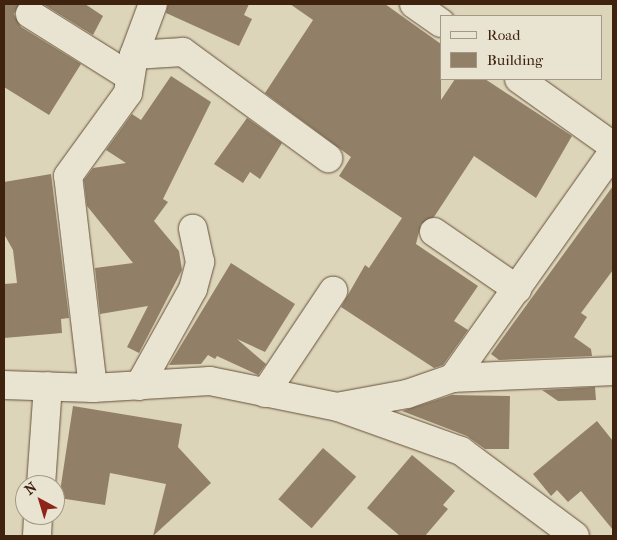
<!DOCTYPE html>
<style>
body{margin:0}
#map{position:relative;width:617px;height:540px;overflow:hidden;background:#ddd5b9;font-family:"IM FELL French Canon",serif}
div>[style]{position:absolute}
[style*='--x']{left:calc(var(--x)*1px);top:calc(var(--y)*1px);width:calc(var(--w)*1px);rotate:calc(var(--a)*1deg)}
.building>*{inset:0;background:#918067;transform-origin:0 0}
.roads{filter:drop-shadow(0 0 1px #66503a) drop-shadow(0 0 1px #66503a)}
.minor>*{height:28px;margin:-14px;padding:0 14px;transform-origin:14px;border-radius:14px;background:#e9e4d2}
span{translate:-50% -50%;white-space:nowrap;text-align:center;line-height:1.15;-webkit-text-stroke:4px #e9e4d2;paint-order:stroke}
.frame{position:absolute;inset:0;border:5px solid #3f230f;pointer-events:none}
.legend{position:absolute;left:440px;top:15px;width:162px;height:65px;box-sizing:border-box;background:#e9e4d2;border:1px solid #a59784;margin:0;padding:6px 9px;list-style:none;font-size:15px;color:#3f230f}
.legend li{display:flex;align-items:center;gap:10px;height:25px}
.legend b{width:25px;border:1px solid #a59784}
.north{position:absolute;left:15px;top:475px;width:50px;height:50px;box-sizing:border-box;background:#e9e4d2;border:1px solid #a59784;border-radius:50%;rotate:321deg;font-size:14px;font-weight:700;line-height:20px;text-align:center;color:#3f230f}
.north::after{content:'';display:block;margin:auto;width:18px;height:22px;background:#8f2418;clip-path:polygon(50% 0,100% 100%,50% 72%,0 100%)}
</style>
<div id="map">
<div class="building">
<i style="clip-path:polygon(4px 4px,19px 4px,14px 14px,21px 27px,81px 64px,49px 115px,4px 87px)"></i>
<i style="clip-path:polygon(43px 4px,85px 4px,103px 16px,93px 35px)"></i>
<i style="clip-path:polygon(168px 4px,249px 4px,244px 15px,252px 19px,239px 46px,166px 13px)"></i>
<i style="clip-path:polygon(290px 4px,385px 4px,441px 44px,441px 100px,455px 79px,485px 79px,572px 136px,536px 198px,474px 156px,434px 217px,421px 224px,416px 244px,478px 286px,454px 321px,468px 330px,443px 365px,434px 368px,341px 307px,365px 265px,369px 268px,402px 218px,339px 176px,351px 157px,265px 93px,313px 20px)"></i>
<i style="clip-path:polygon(171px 76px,211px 102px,163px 199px,168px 202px,154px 221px,179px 251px,182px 270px,139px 353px,127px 347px,148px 306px,100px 314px,95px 268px,133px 263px,87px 206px,84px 180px,93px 168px,126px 163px,106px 150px,132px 114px,141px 120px)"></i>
<i style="clip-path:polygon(247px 118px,282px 143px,260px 179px,250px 172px,243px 183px,214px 164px)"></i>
<i style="clip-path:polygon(51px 174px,69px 318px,61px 319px,62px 333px,4px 338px,4px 284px,17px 283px,13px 250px,4px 234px,4px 182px)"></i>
<i style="clip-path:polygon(613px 186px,613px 270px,581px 313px,587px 317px,574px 337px,591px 349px,592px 356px,499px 360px,491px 354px)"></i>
<i style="clip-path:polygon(231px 263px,295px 304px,265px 352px,237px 339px,266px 364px,258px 375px,217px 356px,215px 359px,208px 355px,201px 364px,169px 365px)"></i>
<i style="clip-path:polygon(595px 387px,596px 400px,558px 401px,542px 390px)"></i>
<i style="clip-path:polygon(452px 395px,510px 396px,509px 449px,485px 449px,467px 436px,402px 411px)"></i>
<i style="clip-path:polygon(73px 406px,182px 424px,178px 447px,211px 483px,153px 536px,166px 484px,110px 473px,105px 505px,59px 498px)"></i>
<i style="clip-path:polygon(597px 421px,613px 441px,613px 530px,581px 491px,568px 502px,557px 490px,551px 496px,533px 474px)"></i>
<i style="left:323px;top:448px;width:44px;height:68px;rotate:41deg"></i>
<i style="clip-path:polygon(412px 455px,455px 491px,443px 505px,448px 509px,425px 536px,400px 536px,367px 508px)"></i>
</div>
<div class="roads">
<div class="minor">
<i style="--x:414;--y:4;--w:33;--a:35"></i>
<i style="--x:30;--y:14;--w:117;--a:32.1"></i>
<i style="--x:134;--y:55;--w:49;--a:-3.5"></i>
<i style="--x:183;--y:52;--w:180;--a:36.2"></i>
<i style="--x:519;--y:79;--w:115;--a:35.5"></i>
<i style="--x:434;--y:232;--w:101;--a:34.5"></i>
<i style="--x:453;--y:378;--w:277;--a:-54.7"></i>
<i style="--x:4;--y:385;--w:89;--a:1.9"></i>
<i style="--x:93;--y:388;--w:117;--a:-3.4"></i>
<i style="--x:210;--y:381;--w:131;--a:11.5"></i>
<i style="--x:338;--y:407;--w:131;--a:19.7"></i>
<i style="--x:461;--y:451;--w:142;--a:36.7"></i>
<i style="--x:139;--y:386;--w:111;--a:-60.9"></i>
<i style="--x:193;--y:289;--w:28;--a:-75"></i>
<i style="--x:200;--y:262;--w:34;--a:-102"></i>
<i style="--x:93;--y:388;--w:213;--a:-96.7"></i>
<i style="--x:68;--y:176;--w:102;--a:-54.1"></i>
<i style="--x:128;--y:93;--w:38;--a:-81"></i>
<i style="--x:134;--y:55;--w:54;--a:-69.6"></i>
<i style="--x:265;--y:393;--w:123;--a:-56.3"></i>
<i style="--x:342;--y:406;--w:66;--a:-10.5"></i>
<i style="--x:407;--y:394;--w:49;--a:-19.2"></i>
<i style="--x:453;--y:378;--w:160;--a:-2.5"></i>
<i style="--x:41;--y:485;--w:99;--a:-86"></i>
<i style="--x:37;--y:536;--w:21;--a:-87"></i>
</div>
</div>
<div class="frame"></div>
<ul class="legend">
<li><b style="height:6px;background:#e9e4d2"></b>Road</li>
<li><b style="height:14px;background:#918067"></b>Building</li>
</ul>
<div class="north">N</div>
</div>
